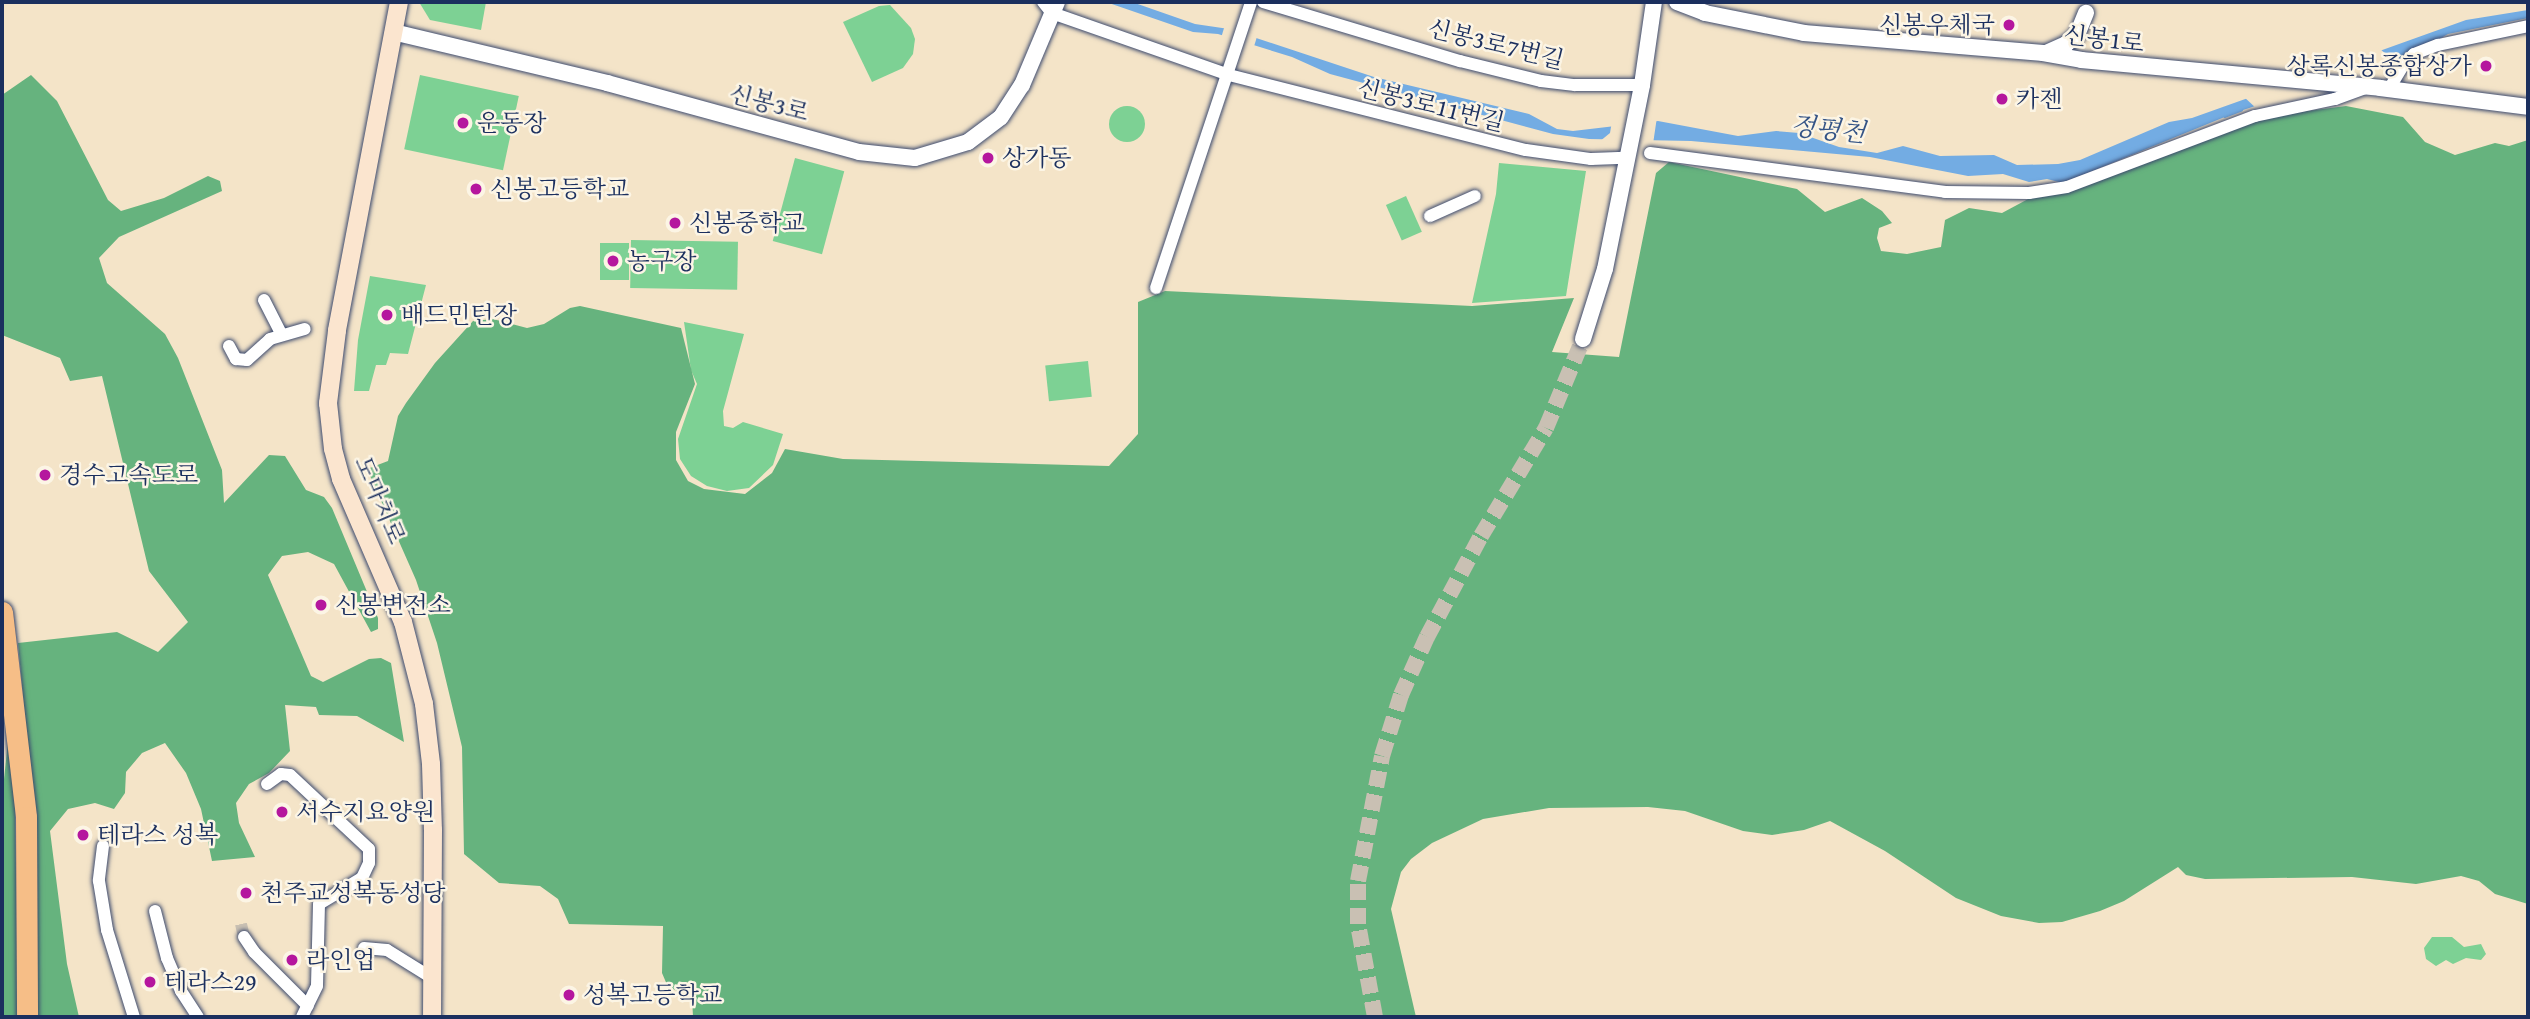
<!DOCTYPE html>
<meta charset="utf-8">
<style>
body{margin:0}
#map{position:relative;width:2530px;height:1019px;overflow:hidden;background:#f4e4c8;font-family:"Gentium Book Plus","Noto Serif KR",serif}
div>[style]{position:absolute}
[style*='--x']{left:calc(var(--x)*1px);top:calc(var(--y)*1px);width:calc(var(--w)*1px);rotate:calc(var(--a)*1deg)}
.green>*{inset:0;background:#7dd194;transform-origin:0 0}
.round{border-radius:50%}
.forest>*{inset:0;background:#66b37e}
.water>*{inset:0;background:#73ace3}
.pier>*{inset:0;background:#f4e4c8;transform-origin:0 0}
.stream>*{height:3.5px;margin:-1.75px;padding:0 1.75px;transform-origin:1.75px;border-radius:1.75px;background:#73ace3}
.minor-tunnel>*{height:12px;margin-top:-6px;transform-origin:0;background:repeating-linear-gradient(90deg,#c9c0b3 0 12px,transparent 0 18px)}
.tertiary-tunnel>*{height:16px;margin-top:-8px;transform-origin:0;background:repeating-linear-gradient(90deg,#c9c0b3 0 16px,transparent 0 24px)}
.roads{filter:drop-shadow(0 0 2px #3c4a6e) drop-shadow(0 0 2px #3c4a6e)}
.minor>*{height:12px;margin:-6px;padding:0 6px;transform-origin:6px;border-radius:6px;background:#fff}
.tertiary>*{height:16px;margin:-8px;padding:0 8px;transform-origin:8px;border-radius:8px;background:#fff}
.secondary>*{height:18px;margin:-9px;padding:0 9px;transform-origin:9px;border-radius:9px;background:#fbe5cf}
.motorway>*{height:21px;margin:-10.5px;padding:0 10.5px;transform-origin:10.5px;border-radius:10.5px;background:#f6be87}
.dots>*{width:19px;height:19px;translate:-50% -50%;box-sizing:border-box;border:4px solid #fcf5e5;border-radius:50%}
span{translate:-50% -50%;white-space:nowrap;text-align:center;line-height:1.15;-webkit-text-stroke:5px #fcf5e5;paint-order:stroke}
.poi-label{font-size:24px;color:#1b2f5e}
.right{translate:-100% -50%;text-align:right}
.left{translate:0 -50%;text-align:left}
.street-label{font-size:24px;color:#1b2f5e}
.water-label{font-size:26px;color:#355486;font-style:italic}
.frame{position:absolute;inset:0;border:4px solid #1b2f5e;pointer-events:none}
</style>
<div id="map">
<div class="green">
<i style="clip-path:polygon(419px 2px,486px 2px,481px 30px,430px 20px)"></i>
<i style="clip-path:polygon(890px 5px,911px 28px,915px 39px,913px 54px,903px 68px,872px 82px,843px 22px,879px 6px)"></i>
<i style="left:420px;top:75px;width:101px;height:76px;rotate:12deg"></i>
<i class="round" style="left:1109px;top:106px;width:36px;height:36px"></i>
<i style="left:795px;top:158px;width:51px;height:86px;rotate:15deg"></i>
<i style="clip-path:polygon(1499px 163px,1586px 171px,1566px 296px,1472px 303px,1496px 194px)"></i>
<i style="left:1406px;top:196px;width:39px;height:22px;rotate:66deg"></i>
<i style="left:631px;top:240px;width:107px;height:48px;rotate:1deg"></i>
<i style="left:600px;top:243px;width:29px;height:37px"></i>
<i style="clip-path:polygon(370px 276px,426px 285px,408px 354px,390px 353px,386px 365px,376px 365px,369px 391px,354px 391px,358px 340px)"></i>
<i style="clip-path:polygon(684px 322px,744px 334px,723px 411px,724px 426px,733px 428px,743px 422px,783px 434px,773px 465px,749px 488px,727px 491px,707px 486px,691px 476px,680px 459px,678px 439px,697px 384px,691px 370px)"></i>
<i style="left:1088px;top:361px;width:36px;height:43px;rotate:84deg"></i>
<i style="clip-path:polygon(2432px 937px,2452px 937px,2464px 947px,2481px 944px,2486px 954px,2481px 960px,2466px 958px,2453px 964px,2446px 960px,2436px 966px,2426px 959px,2424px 948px)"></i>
</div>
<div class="forest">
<i style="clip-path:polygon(31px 75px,57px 101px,108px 200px,121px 211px,164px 198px,208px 176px,220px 181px,222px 191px,119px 237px,99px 258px,107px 283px,165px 334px,178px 358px,222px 470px,224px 503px,269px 455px,285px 456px,306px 490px,324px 497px,332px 508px,378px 618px,378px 629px,371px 632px,334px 564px,308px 552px,282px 556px,268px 575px,311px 676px,323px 682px,369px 659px,381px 658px,391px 663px,404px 742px,357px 716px,319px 715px,316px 707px,285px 705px,290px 751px,269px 773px,249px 784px,236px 803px,239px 823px,255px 857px,212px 861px,201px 809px,186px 773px,165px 743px,142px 753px,126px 772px,125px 793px,114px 809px,95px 803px,68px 809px,50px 831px,67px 964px,79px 1017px,37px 1017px,37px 843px,18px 643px,117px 632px,158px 652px,188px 622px,149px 571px,102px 376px,70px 381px,60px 358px,2px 335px,2px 95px)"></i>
<i style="clip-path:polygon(2346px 106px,2403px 117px,2425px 142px,2455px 155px,2495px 143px,2509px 146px,2528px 140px,2528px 904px,2495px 894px,2479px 881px,2461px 876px,2416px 884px,2352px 877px,2205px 879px,2186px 875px,2178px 867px,2124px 901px,2100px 911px,2062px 922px,2039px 923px,2001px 916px,1956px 898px,1885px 851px,1830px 821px,1804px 830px,1772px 835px,1743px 831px,1685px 811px,1648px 807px,1549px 808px,1483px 819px,1432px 843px,1411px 859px,1401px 872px,1391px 909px,1416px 1017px,693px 1017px,692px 997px,668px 987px,662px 973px,663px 926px,569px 924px,558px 899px,540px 886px,499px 883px,464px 854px,462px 747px,437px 643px,416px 580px,367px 469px,388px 461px,398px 416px,406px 403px,435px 363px,473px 321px,493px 319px,527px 328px,544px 324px,570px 308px,580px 306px,681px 328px,695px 384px,676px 432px,676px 460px,688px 481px,704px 489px,745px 494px,772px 473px,785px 449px,843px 459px,1109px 466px,1138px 434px,1138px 302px,1165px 291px,1472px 306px,1574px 298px,1552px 352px,1619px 357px,1656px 173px,1669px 162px,1797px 189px,1825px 212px,1862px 198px,1882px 211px,1892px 223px,1879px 228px,1877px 238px,1881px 251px,1907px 254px,1941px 247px,1945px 220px,1969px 208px,2002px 213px,2030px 198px,2269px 116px)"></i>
<i style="clip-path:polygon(8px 741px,15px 807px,18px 1017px,2px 1017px,2px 798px)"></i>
</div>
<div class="water">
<i style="clip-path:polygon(1106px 2px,1132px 2px,1195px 24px,1229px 29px,1374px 77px,1529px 114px,1557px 129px,1573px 131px,1658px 121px,1738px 136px,1776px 131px,1799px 133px,1839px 147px,1877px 153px,1903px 146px,1940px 156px,1994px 155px,2017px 165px,2058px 164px,2080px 160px,2169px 122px,2192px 118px,2466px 20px,2528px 10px,2528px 18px,2448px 34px,2413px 54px,2237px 112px,2063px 183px,2047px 179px,2029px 182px,2003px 174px,1968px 176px,1870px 157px,1691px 141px,1589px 139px,1553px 134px,1330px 74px,1292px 57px,1218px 34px,1193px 32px)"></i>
</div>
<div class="pier">
<i style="left:1225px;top:25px;width:34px;height:15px;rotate:17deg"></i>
<i style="clip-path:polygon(2379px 48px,2396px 63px,2257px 109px,2243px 96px)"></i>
<i style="clip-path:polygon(1657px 117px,1653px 144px,1599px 142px,1610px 133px,1612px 121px)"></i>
</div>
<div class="stream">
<i style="--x:2225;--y:116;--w:17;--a:-21"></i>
</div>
<div class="minor-tunnel">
<i style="--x:241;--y:924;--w:13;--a:77"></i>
</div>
<div class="tertiary-tunnel">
<i style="--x:1375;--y:1017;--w:95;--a:-100.4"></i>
<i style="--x:1358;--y:924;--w:43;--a:-90"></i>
<i style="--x:1358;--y:881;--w:127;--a:-79.1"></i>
<i style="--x:1382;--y:756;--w:64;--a:-72.7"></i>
<i style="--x:1401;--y:695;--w:64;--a:-65.9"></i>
<i style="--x:1427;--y:637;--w:115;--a:-61.9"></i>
<i style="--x:1481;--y:536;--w:126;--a:-59"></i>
<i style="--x:1546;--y:428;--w:96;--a:-67.4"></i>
</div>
<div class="roads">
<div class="minor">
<i style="--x:1043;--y:2;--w:14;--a:51"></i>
<i style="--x:1052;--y:13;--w:188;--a:19.3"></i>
<i style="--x:1229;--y:75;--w:306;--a:14.2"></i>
<i style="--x:1526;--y:150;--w:66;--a:7.9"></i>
<i style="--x:1591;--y:159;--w:34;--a:-2"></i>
<i style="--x:1263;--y:2;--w:206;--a:16.7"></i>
<i style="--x:1460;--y:61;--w:83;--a:13.9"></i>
<i style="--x:1541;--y:81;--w:34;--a:7"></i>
<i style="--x:1575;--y:85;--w:67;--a:0"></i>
<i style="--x:2389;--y:89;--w:29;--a:-59"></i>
<i style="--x:2404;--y:64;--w:14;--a:-45"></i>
<i style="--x:2414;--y:54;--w:26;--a:-21"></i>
<i style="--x:2438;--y:45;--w:92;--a:-11.9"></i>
<i style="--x:1650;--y:153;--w:298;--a:7.5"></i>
<i style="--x:1945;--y:192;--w:84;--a:0.7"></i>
<i style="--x:2029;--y:193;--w:38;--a:-9"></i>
<i style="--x:2067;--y:187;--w:201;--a:-20.7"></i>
<i style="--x:2255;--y:116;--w:82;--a:-12"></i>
<i style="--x:2335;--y:99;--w:32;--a:-20"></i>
<i style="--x:1430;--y:216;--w:49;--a:-24"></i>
<i style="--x:1156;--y:288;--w:301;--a:-71.6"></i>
<i style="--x:264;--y:300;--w:38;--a:63"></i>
<i style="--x:229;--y:346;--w:15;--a:62"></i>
<i style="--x:236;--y:359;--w:11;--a:5"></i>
<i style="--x:247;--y:360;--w:31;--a:-42"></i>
<i style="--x:270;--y:339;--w:36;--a:-16"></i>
<i style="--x:267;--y:784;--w:17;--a:-36"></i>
<i style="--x:281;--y:774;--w:9;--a:6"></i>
<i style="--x:290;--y:775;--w:108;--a:43.1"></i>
<i style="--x:369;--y:849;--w:14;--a:90"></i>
<i style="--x:369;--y:863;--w:17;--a:115"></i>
<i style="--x:362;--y:878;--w:50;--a:148.8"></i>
<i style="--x:319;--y:904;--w:82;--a:91.4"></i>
<i style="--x:317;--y:986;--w:34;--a:116"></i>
<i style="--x:103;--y:846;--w:35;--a:97"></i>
<i style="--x:99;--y:881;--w:50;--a:80.7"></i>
<i style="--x:107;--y:930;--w:91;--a:72.8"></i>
<i style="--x:155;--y:911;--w:49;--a:75.7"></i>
<i style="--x:167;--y:958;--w:36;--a:67"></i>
<i style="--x:181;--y:991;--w:31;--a:57"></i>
<i style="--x:244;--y:937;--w:18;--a:56"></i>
<i style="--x:254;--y:952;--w:76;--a:45"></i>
<i style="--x:364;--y:948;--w:23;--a:5"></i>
<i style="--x:387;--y:950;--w:53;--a:31.9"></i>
</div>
<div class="tertiary">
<i style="--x:1677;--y:2;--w:30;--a:21"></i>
<i style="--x:1705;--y:13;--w:101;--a:11.4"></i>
<i style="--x:1804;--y:33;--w:240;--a:4.8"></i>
<i style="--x:2043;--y:53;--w:39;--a:10"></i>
<i style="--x:2081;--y:60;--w:300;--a:5.3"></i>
<i style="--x:2380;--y:88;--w:149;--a:7.3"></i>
<i style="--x:393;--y:32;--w:220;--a:13.4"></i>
<i style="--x:607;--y:83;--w:261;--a:15.3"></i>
<i style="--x:859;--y:152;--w:56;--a:6.1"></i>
<i style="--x:915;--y:158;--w:55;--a:-16.8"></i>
<i style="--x:968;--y:142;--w:41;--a:-37.1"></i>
<i style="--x:1001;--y:117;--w:38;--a:-57"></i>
<i style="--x:1022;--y:85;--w:90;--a:-67.1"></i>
<i style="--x:2046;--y:53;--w:22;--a:-24"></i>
<i style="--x:2066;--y:44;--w:14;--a:-39"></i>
<i style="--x:2077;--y:35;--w:24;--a:-68"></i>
<i style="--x:1583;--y:339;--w:73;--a:-72.6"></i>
<i style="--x:1605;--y:269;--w:188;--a:-78.6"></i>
<i style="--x:1642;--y:85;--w:84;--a:-81.8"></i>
</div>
<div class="secondary">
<i style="--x:399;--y:2;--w:335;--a:100.7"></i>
<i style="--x:337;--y:331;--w:73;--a:97.1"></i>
<i style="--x:328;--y:403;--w:46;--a:83.8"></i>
<i style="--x:333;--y:449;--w:31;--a:75"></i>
<i style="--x:341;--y:479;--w:156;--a:66.6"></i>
<i style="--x:403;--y:622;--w:85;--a:75.6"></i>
<i style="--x:424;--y:704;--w:60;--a:83.3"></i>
<i style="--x:431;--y:764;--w:66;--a:88.3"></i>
<i style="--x:433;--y:830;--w:187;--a:90.3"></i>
</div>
<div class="motorway">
<i style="--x:2;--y:612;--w:206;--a:83.3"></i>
<i style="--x:26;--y:817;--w:200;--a:89.7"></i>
</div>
</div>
<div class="dots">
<i style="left:2009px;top:25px;background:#b5179e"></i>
<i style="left:2486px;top:66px;background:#b5179e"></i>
<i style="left:2002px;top:99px;background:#b5179e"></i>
<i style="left:463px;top:123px;background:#b5179e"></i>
<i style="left:988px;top:158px;background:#b5179e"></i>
<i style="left:476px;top:189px;background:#b5179e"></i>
<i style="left:675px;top:223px;background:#b5179e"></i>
<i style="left:613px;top:261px;background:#b5179e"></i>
<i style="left:387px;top:315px;background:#b5179e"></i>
<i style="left:45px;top:475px;background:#b5179e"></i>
<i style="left:321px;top:605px;background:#b5179e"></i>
<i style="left:282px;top:812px;background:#b5179e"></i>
<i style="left:83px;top:835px;background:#b5179e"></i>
<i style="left:246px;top:893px;background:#b5179e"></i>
<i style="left:292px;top:960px;background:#b5179e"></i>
<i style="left:150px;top:982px;background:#b5179e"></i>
<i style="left:569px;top:995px;background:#b5179e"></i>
</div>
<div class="poi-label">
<span class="right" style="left:1995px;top:25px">신봉우체국</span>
<span class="right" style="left:2472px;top:66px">상록신봉종합상가</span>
<span class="left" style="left:2016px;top:99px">카젠</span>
<span class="left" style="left:477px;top:123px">운동장</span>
<span class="left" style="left:1002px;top:158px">상가동</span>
<span class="left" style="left:490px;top:189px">신봉고등학교</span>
<span class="left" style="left:689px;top:223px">신봉중학교</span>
<span class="left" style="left:627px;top:261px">농구장</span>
<span class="left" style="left:401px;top:315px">배드민턴장</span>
<span class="left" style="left:59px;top:475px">경수고속도로</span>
<span class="left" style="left:335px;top:605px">신봉변전소</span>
<span class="left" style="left:296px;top:812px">서수지요양원</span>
<span class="left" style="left:97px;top:835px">테라스 성복</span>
<span class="left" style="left:260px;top:893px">천주교성복동성당</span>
<span class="left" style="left:306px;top:960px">라인업</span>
<span class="left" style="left:164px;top:982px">테라스29</span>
<span class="left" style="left:583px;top:995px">성복고등학교</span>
</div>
<div class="street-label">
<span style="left:2104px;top:39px;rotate:7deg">신봉1로</span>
<span style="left:1496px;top:44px;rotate:14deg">신봉3로7번길</span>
<span style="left:769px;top:103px;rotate:15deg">신봉3로</span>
<span style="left:1431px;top:105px;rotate:14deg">신봉3로11번길</span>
<span style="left:380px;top:500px;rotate:67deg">도마치로</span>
</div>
<div class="water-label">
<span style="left:1828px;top:129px;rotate:6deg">정평천</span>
</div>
<div class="frame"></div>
</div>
